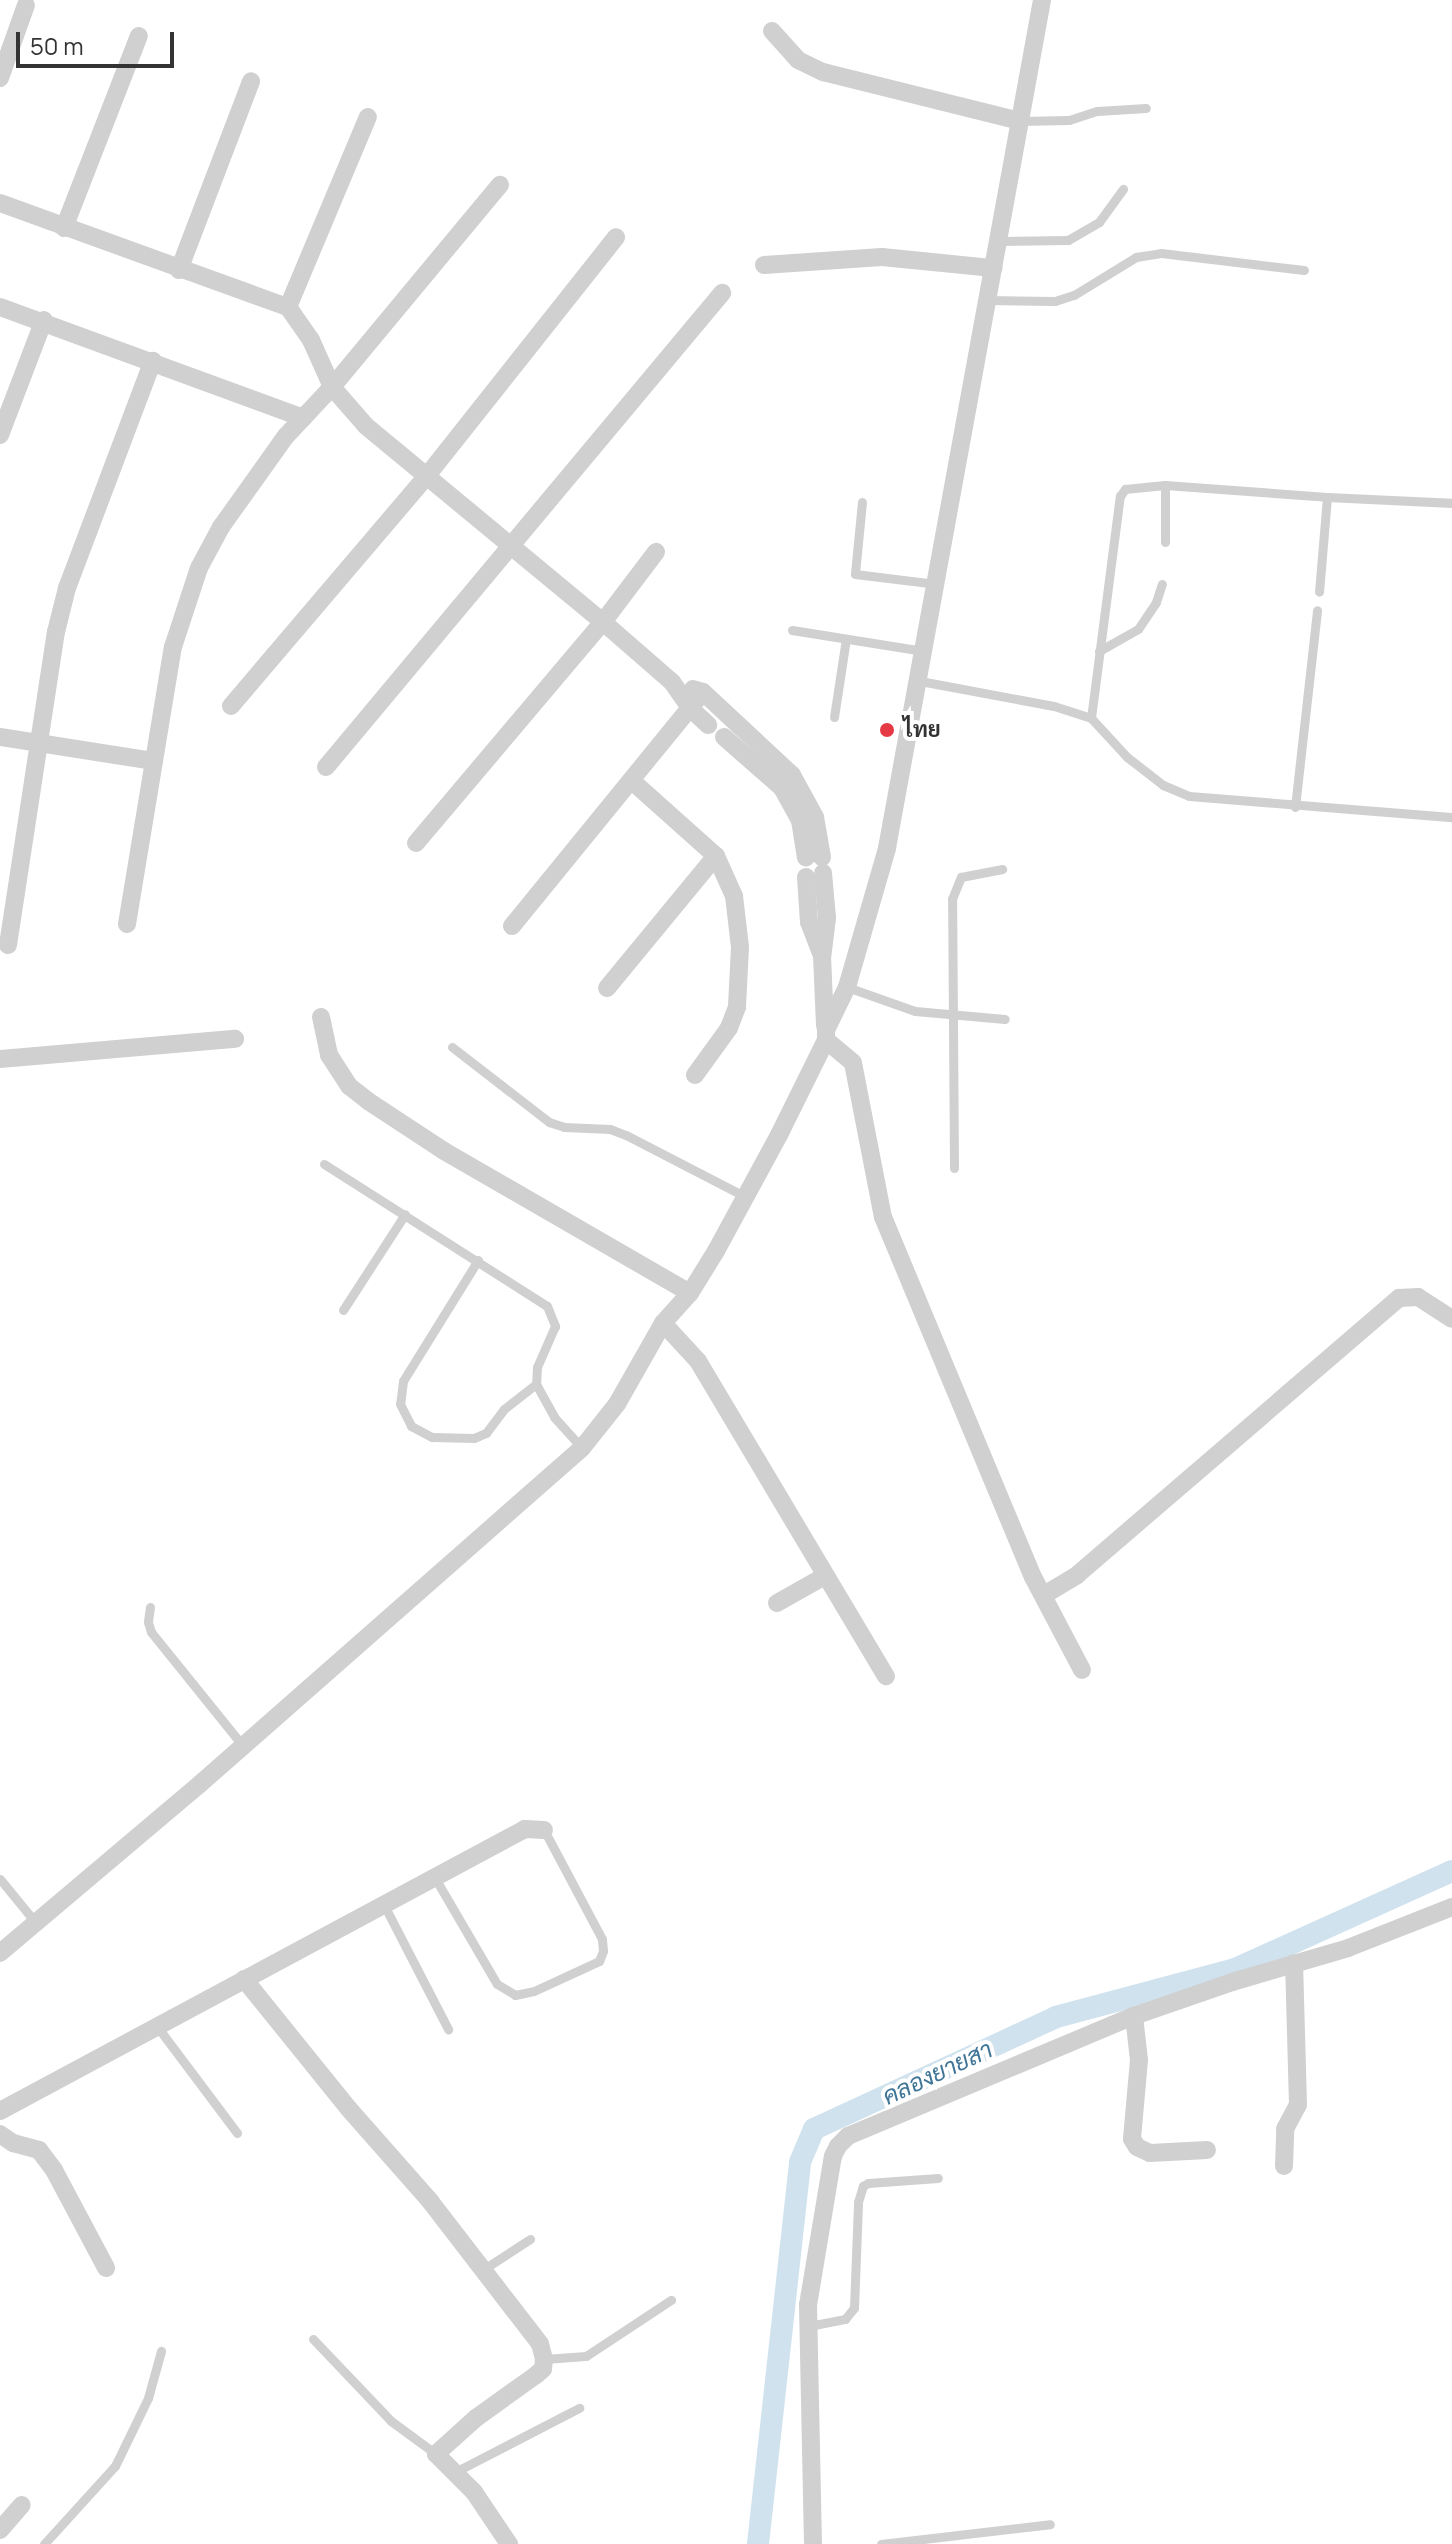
<!DOCTYPE html>
<meta charset="utf-8">
<style>
body{margin:0}
#map{position:relative;width:1452px;height:2544px;overflow:hidden;background:#fff;font-family:Manrope,Sarabun,sans-serif}
div>[style]{position:absolute}
[style*='--x']{left:calc(var(--x)*1px);top:calc(var(--y)*1px);width:calc(var(--w)*1px);rotate:calc(var(--a)*1deg)}
.canal>*{height:22px;margin:-11px;padding:0 11px;transform-origin:11px;border-radius:11px;background:#cfe2ee}
.service>*{height:9px;margin:-4.5px;padding:0 4.5px;transform-origin:4.5px;border-radius:4.5px;background:#d0d0d0}
.minor>*{height:18px;margin:-9px;padding:0 9px;transform-origin:9px;border-radius:9px;background:#d0d0d0}
.dots>*{width:22px;height:22px;translate:-50% -50%;box-sizing:border-box;border:4px solid #fff;border-radius:50%}
span{translate:-50% -50%;white-space:nowrap;text-align:center;line-height:1.15;-webkit-text-stroke:8px #fff;paint-order:stroke}
.poi-label{font-size:22px;color:#333;font-weight:700}
.left{translate:0 -50%;text-align:left}
.water-label{font-size:24px;color:#3f7597;font-style:italic}
.scale{position:absolute;left:16px;top:32px;width:158px;height:36px;box-sizing:border-box;border:4px solid #333;border-top:0;padding-left:10px;font-size:24px;line-height:28px;white-space:nowrap;color:#333;-webkit-text-stroke:6px #fff;paint-order:stroke}
</style>
<div id="map">
<div class="canal">
<i style="--x:758;--y:2544;--w:384;--a:-83.7"></i>
<i style="--x:800;--y:2162;--w:36;--a:-67"></i>
<i style="--x:814;--y:2129;--w:267;--a:-24.8"></i>
<i style="--x:1056;--y:2017;--w:185;--a:-15"></i>
<i style="--x:1235;--y:1969;--w:238;--a:-24.3"></i>
</div>
<div class="service">
<i style="--x:1019;--y:121;--w:50;--a:-1.1"></i>
<i style="--x:1069;--y:120;--w:29;--a:-18"></i>
<i style="--x:1097;--y:111;--w:49;--a:-3.5"></i>
<i style="--x:998;--y:241;--w:70;--a:-0.8"></i>
<i style="--x:1068;--y:240;--w:36;--a:-30"></i>
<i style="--x:1099;--y:222;--w:41;--a:-54"></i>
<i style="--x:987;--y:300;--w:68;--a:0.8"></i>
<i style="--x:1055;--y:301;--w:20;--a:-18"></i>
<i style="--x:1074;--y:295;--w:73;--a:-31.5"></i>
<i style="--x:1136;--y:257;--w:25;--a:-9"></i>
<i style="--x:1161;--y:253;--w:144;--a:6.8"></i>
<i style="--x:1165;--y:485;--w:57;--a:90"></i>
<i style="--x:1327;--y:497;--w:125;--a:2.7"></i>
<i style="--x:862;--y:502;--w:72;--a:95.6"></i>
<i style="--x:855;--y:574;--w:83;--a:7"></i>
<i style="--x:792;--y:630;--w:133;--a:9.1"></i>
<i style="--x:1099;--y:651;--w:45;--a:-29.4"></i>
<i style="--x:1138;--y:629;--w:32;--a:-56"></i>
<i style="--x:1156;--y:602;--w:19;--a:-72"></i>
<i style="--x:920;--y:681;--w:136;--a:10.6"></i>
<i style="--x:1054;--y:706;--w:39;--a:18"></i>
<i style="--x:1091;--y:718;--w:53;--a:47.3"></i>
<i style="--x:1127;--y:757;--w:46;--a:37.9"></i>
<i style="--x:1163;--y:785;--w:28;--a:23"></i>
<i style="--x:1189;--y:796;--w:264;--a:4.6"></i>
<i style="--x:834;--y:717;--w:79;--a:-81.3"></i>
<i style="--x:1091;--y:718;--w:224;--a:-82.6"></i>
<i style="--x:1120;--y:496;--w:9;--a:-54"></i>
<i style="--x:1125;--y:489;--w:40;--a:-5.7"></i>
<i style="--x:1165;--y:485;--w:162;--a:4.2"></i>
<i style="--x:1327;--y:497;--w:95;--a:94.8"></i>
<i style="--x:1295;--y:807;--w:198;--a:-83.6"></i>
<i style="--x:847;--y:987;--w:72;--a:19.4"></i>
<i style="--x:915;--y:1011;--w:90;--a:5.1"></i>
<i style="--x:452;--y:1047;--w:123;--a:37.7"></i>
<i style="--x:549;--y:1122;--w:16;--a:18"></i>
<i style="--x:564;--y:1127;--w:46;--a:2.5"></i>
<i style="--x:610;--y:1129;--w:17;--a:21"></i>
<i style="--x:626;--y:1135;--w:135;--a:27.3"></i>
<i style="--x:324;--y:1164;--w:264;--a:32.5"></i>
<i style="--x:547;--y:1306;--w:22;--a:68"></i>
<i style="--x:555;--y:1326;--w:45;--a:113.7"></i>
<i style="--x:537;--y:1367;--w:17;--a:93"></i>
<i style="--x:536;--y:1384;--w:38;--a:61"></i>
<i style="--x:554;--y:1417;--w:42;--a:47.9"></i>
<i style="--x:954;--y:1168;--w:269;--a:-90.4"></i>
<i style="--x:952;--y:899;--w:24;--a:-68"></i>
<i style="--x:961;--y:877;--w:42;--a:-11"></i>
<i style="--x:478;--y:1260;--w:142;--a:121.8"></i>
<i style="--x:403;--y:1381;--w:23;--a:97"></i>
<i style="--x:400;--y:1404;--w:25;--a:63"></i>
<i style="--x:411;--y:1426;--w:24;--a:28"></i>
<i style="--x:432;--y:1437;--w:42;--a:1.4"></i>
<i style="--x:474;--y:1438;--w:13;--a:-23"></i>
<i style="--x:486;--y:1433;--w:30;--a:-53"></i>
<i style="--x:504;--y:1409;--w:41;--a:-38"></i>
<i style="--x:343;--y:1310;--w:114;--a:-57.1"></i>
<i style="--x:150;--y:1607;--w:15;--a:98"></i>
<i style="--x:148;--y:1622;--w:10;--a:73"></i>
<i style="--x:151;--y:1632;--w:146;--a:51.1"></i>
<i style="--x:435;--y:1878;--w:123;--a:59.7"></i>
<i style="--x:497;--y:1984;--w:21;--a:31"></i>
<i style="--x:515;--y:1995;--w:19;--a:-12"></i>
<i style="--x:534;--y:1991;--w:72;--a:-24.8"></i>
<i style="--x:599;--y:1961;--w:11;--a:-68"></i>
<i style="--x:603;--y:1951;--w:12;--a:-95"></i>
<i style="--x:602;--y:1939;--w:123;--a:-118"></i>
<i style="--x:0;--y:1879;--w:57;--a:50.7"></i>
<i style="--x:384;--y:1905;--w:140;--a:62.7"></i>
<i style="--x:159;--y:2029;--w:130;--a:53.1"></i>
<i style="--x:484;--y:2269;--w:55;--a:-33.1"></i>
<i style="--x:809;--y:2326;--w:37;--a:-11"></i>
<i style="--x:845;--y:2319;--w:14;--a:-51"></i>
<i style="--x:854;--y:2308;--w:106;--a:-87.8"></i>
<i style="--x:858;--y:2202;--w:17;--a:-73"></i>
<i style="--x:863;--y:2186;--w:6;--a:-31"></i>
<i style="--x:868;--y:2183;--w:70;--a:-4.1"></i>
<i style="--x:313;--y:2339;--w:113;--a:46.4"></i>
<i style="--x:391;--y:2421;--w:56;--a:36.3"></i>
<i style="--x:544;--y:2359;--w:42;--a:-4.1"></i>
<i style="--x:586;--y:2356;--w:102;--a:-33.4"></i>
<i style="--x:455;--y:2472;--w:140;--a:-27.3"></i>
<i style="--x:44;--y:2544;--w:105;--a:-47.7"></i>
<i style="--x:115;--y:2466;--w:76;--a:-64.1"></i>
<i style="--x:148;--y:2398;--w:49;--a:-74.5"></i>
<i style="--x:881;--y:2544;--w:170;--a:-6.7"></i>
</div>
<div class="minor">
<i style="--x:772;--y:31;--w:39;--a:48"></i>
<i style="--x:798;--y:60;--w:28;--a:26"></i>
<i style="--x:823;--y:72;--w:202;--a:14"></i>
<i style="--x:0;--y:78;--w:77;--a:-70.4"></i>
<i style="--x:0;--y:203;--w:306;--a:19.9"></i>
<i style="--x:288;--y:307;--w:40;--a:55.1"></i>
<i style="--x:311;--y:340;--w:51;--a:65.9"></i>
<i style="--x:332;--y:387;--w:52;--a:48.9"></i>
<i style="--x:366;--y:426;--w:308;--a:39.6"></i>
<i style="--x:603;--y:622;--w:91;--a:41"></i>
<i style="--x:672;--y:682;--w:32;--a:55"></i>
<i style="--x:690;--y:708;--w:25;--a:43"></i>
<i style="--x:64;--y:228;--w:206;--a:-68.7"></i>
<i style="--x:764;--y:265;--w:118;--a:-3.9"></i>
<i style="--x:882;--y:257;--w:112;--a:5.7"></i>
<i style="--x:179;--y:270;--w:202;--a:-69.1"></i>
<i style="--x:0;--y:307;--w:323;--a:20.1"></i>
<i style="--x:288;--y:307;--w:206;--a:-67.2"></i>
<i style="--x:0;--y:435;--w:123;--a:-69.1"></i>
<i style="--x:693;--y:689;--w:10;--a:17"></i>
<i style="--x:703;--y:692;--w:122;--a:43"></i>
<i style="--x:792;--y:775;--w:48;--a:61.3"></i>
<i style="--x:815;--y:817;--w:41;--a:80.1"></i>
<i style="--x:231;--y:706;--w:301;--a:-49.6"></i>
<i style="--x:426;--y:477;--w:306;--a:-51.6"></i>
<i style="--x:0;--y:737;--w:156;--a:8.9"></i>
<i style="--x:724;--y:737;--w:77;--a:41.3"></i>
<i style="--x:782;--y:788;--w:37;--a:61"></i>
<i style="--x:800;--y:820;--w:38;--a:81"></i>
<i style="--x:326;--y:767;--w:618;--a:-50.12"></i>
<i style="--x:632;--y:781;--w:113;--a:41.8"></i>
<i style="--x:716;--y:856;--w:44;--a:65.8"></i>
<i style="--x:734;--y:896;--w:51;--a:83.3"></i>
<i style="--x:740;--y:947;--w:60;--a:92.9"></i>
<i style="--x:737;--y:1007;--w:22;--a:111"></i>
<i style="--x:729;--y:1028;--w:58;--a:125.9"></i>
<i style="--x:416;--y:843;--w:289;--a:-49.8"></i>
<i style="--x:603;--y:622;--w:88;--a:-52.9"></i>
<i style="--x:823;--y:873;--w:45;--a:84.9"></i>
<i style="--x:827;--y:918;--w:38;--a:97"></i>
<i style="--x:822;--y:956;--w:70;--a:87.5"></i>
<i style="--x:806;--y:877;--w:45;--a:86.2"></i>
<i style="--x:809;--y:922;--w:33;--a:69"></i>
<i style="--x:127;--y:924;--w:281;--a:-80.6"></i>
<i style="--x:173;--y:647;--w:83;--a:-71.8"></i>
<i style="--x:199;--y:568;--w:47;--a:-61.8"></i>
<i style="--x:221;--y:527;--w:112;--a:-54.5"></i>
<i style="--x:286;--y:436;--w:67;--a:-46.8"></i>
<i style="--x:332;--y:387;--w:263;--a:-50.3"></i>
<i style="--x:512;--y:926;--w:302;--a:-50.8"></i>
<i style="--x:8;--y:945;--w:317;--a:-81.3"></i>
<i style="--x:56;--y:632;--w:45;--a:-76"></i>
<i style="--x:67;--y:588;--w:243;--a:-69.3"></i>
<i style="--x:607;--y:988;--w:171;--a:-50.5"></i>
<i style="--x:321;--y:1017;--w:39;--a:78"></i>
<i style="--x:329;--y:1055;--w:37;--a:57"></i>
<i style="--x:349;--y:1086;--w:24;--a:38"></i>
<i style="--x:368;--y:1101;--w:91;--a:33.3"></i>
<i style="--x:444;--y:1151;--w:284;--a:30"></i>
<i style="--x:826;--y:1040;--w:35;--a:40"></i>
<i style="--x:853;--y:1063;--w:157;--a:79"></i>
<i style="--x:883;--y:1217;--w:390;--a:67.4"></i>
<i style="--x:1033;--y:1577;--w:105;--a:62.2"></i>
<i style="--x:0;--y:1059;--w:236;--a:-4.9"></i>
<i style="--x:663;--y:1323;--w:52;--a:47.4"></i>
<i style="--x:698;--y:1361;--w:367;--a:59.2"></i>
<i style="--x:1044;--y:1595;--w:39;--a:-31"></i>
<i style="--x:1077;--y:1575;--w:425;--a:-40.7"></i>
<i style="--x:1399;--y:1298;--w:19;--a:-3"></i>
<i style="--x:1418;--y:1297;--w:40;--a:32.9"></i>
<i style="--x:777;--y:1603;--w:55;--a:-29.4"></i>
<i style="--x:0;--y:1953;--w:263;--a:-40.2"></i>
<i style="--x:201;--y:1783;--w:507;--a:-41.32"></i>
<i style="--x:582;--y:1448;--w:56;--a:-51.5"></i>
<i style="--x:617;--y:1404;--w:93;--a:-60.4"></i>
<i style="--x:663;--y:1323;--w:40;--a:-48"></i>
<i style="--x:690;--y:1293;--w:49;--a:-58.2"></i>
<i style="--x:716;--y:1251;--w:132;--a:-61.5"></i>
<i style="--x:779;--y:1135;--w:106;--a:-63.7"></i>
<i style="--x:826;--y:1040;--w:10;--a:-90"></i>
<i style="--x:826;--y:1030;--w:48;--a:-64"></i>
<i style="--x:847;--y:987;--w:145;--a:-73.9"></i>
<i style="--x:887;--y:848;--w:862;--a:-79.64"></i>
<i style="--x:244;--y:1979;--w:167;--a:51.1"></i>
<i style="--x:349;--y:2109;--w:123;--a:48.6"></i>
<i style="--x:430;--y:2201;--w:180;--a:52.4"></i>
<i style="--x:540;--y:2344;--w:16;--a:75"></i>
<i style="--x:544;--y:2359;--w:10;--a:96"></i>
<i style="--x:543;--y:2369;--w:9;--a:139"></i>
<i style="--x:536;--y:2375;--w:74;--a:144.4"></i>
<i style="--x:476;--y:2418;--w:54;--a:138"></i>
<i style="--x:436;--y:2454;--w:54;--a:45"></i>
<i style="--x:474;--y:2492;--w:63;--a:56.1"></i>
<i style="--x:1134;--y:2016;--w:44;--a:83.5"></i>
<i style="--x:1139;--y:2060;--w:79;--a:95.1"></i>
<i style="--x:1132;--y:2139;--w:9;--a:58"></i>
<i style="--x:1137;--y:2147;--w:14;--a:25"></i>
<i style="--x:1150;--y:2153;--w:57;--a:-3"></i>
<i style="--x:0;--y:2111;--w:596;--a:-28.24"></i>
<i style="--x:525;--y:1829;--w:19;--a:3"></i>
<i style="--x:0;--y:2134;--w:16;--a:35"></i>
<i style="--x:13;--y:2143;--w:27;--a:15"></i>
<i style="--x:39;--y:2150;--w:25;--a:53"></i>
<i style="--x:54;--y:2170;--w:111;--a:62"></i>
<i style="--x:1284;--y:2166;--w:37;--a:-88"></i>
<i style="--x:1285;--y:2129;--w:27;--a:-62"></i>
<i style="--x:1298;--y:2105;--w:142;--a:-91.6"></i>
<i style="--x:0;--y:2530;--w:33;--a:-49"></i>
<i style="--x:813;--y:2544;--w:239;--a:-91.2"></i>
<i style="--x:808;--y:2305;--w:151;--a:-80.5"></i>
<i style="--x:833;--y:2156;--w:11;--a:-63"></i>
<i style="--x:838;--y:2146;--w:14;--a:-45"></i>
<i style="--x:848;--y:2136;--w:310;--a:-22.8"></i>
<i style="--x:1134;--y:2016;--w:104;--a:-19.1"></i>
<i style="--x:1232;--y:1982;--w:121;--a:-16.3"></i>
<i style="--x:1348;--y:1948;--w:112;--a:-21.5"></i>
</div>
<div class="dots">
<i style="left:887px;top:730px;background:#e63946"></i>
</div>
<div class="poi-label">
<span class="left" style="left:903px;top:730px">ไทย</span>
</div>
<div class="water-label">
<span style="left:937px;top:2072px;rotate:-25deg">คลองยายสา</span>
</div>
<div class="scale">50 m</div>
</div>
